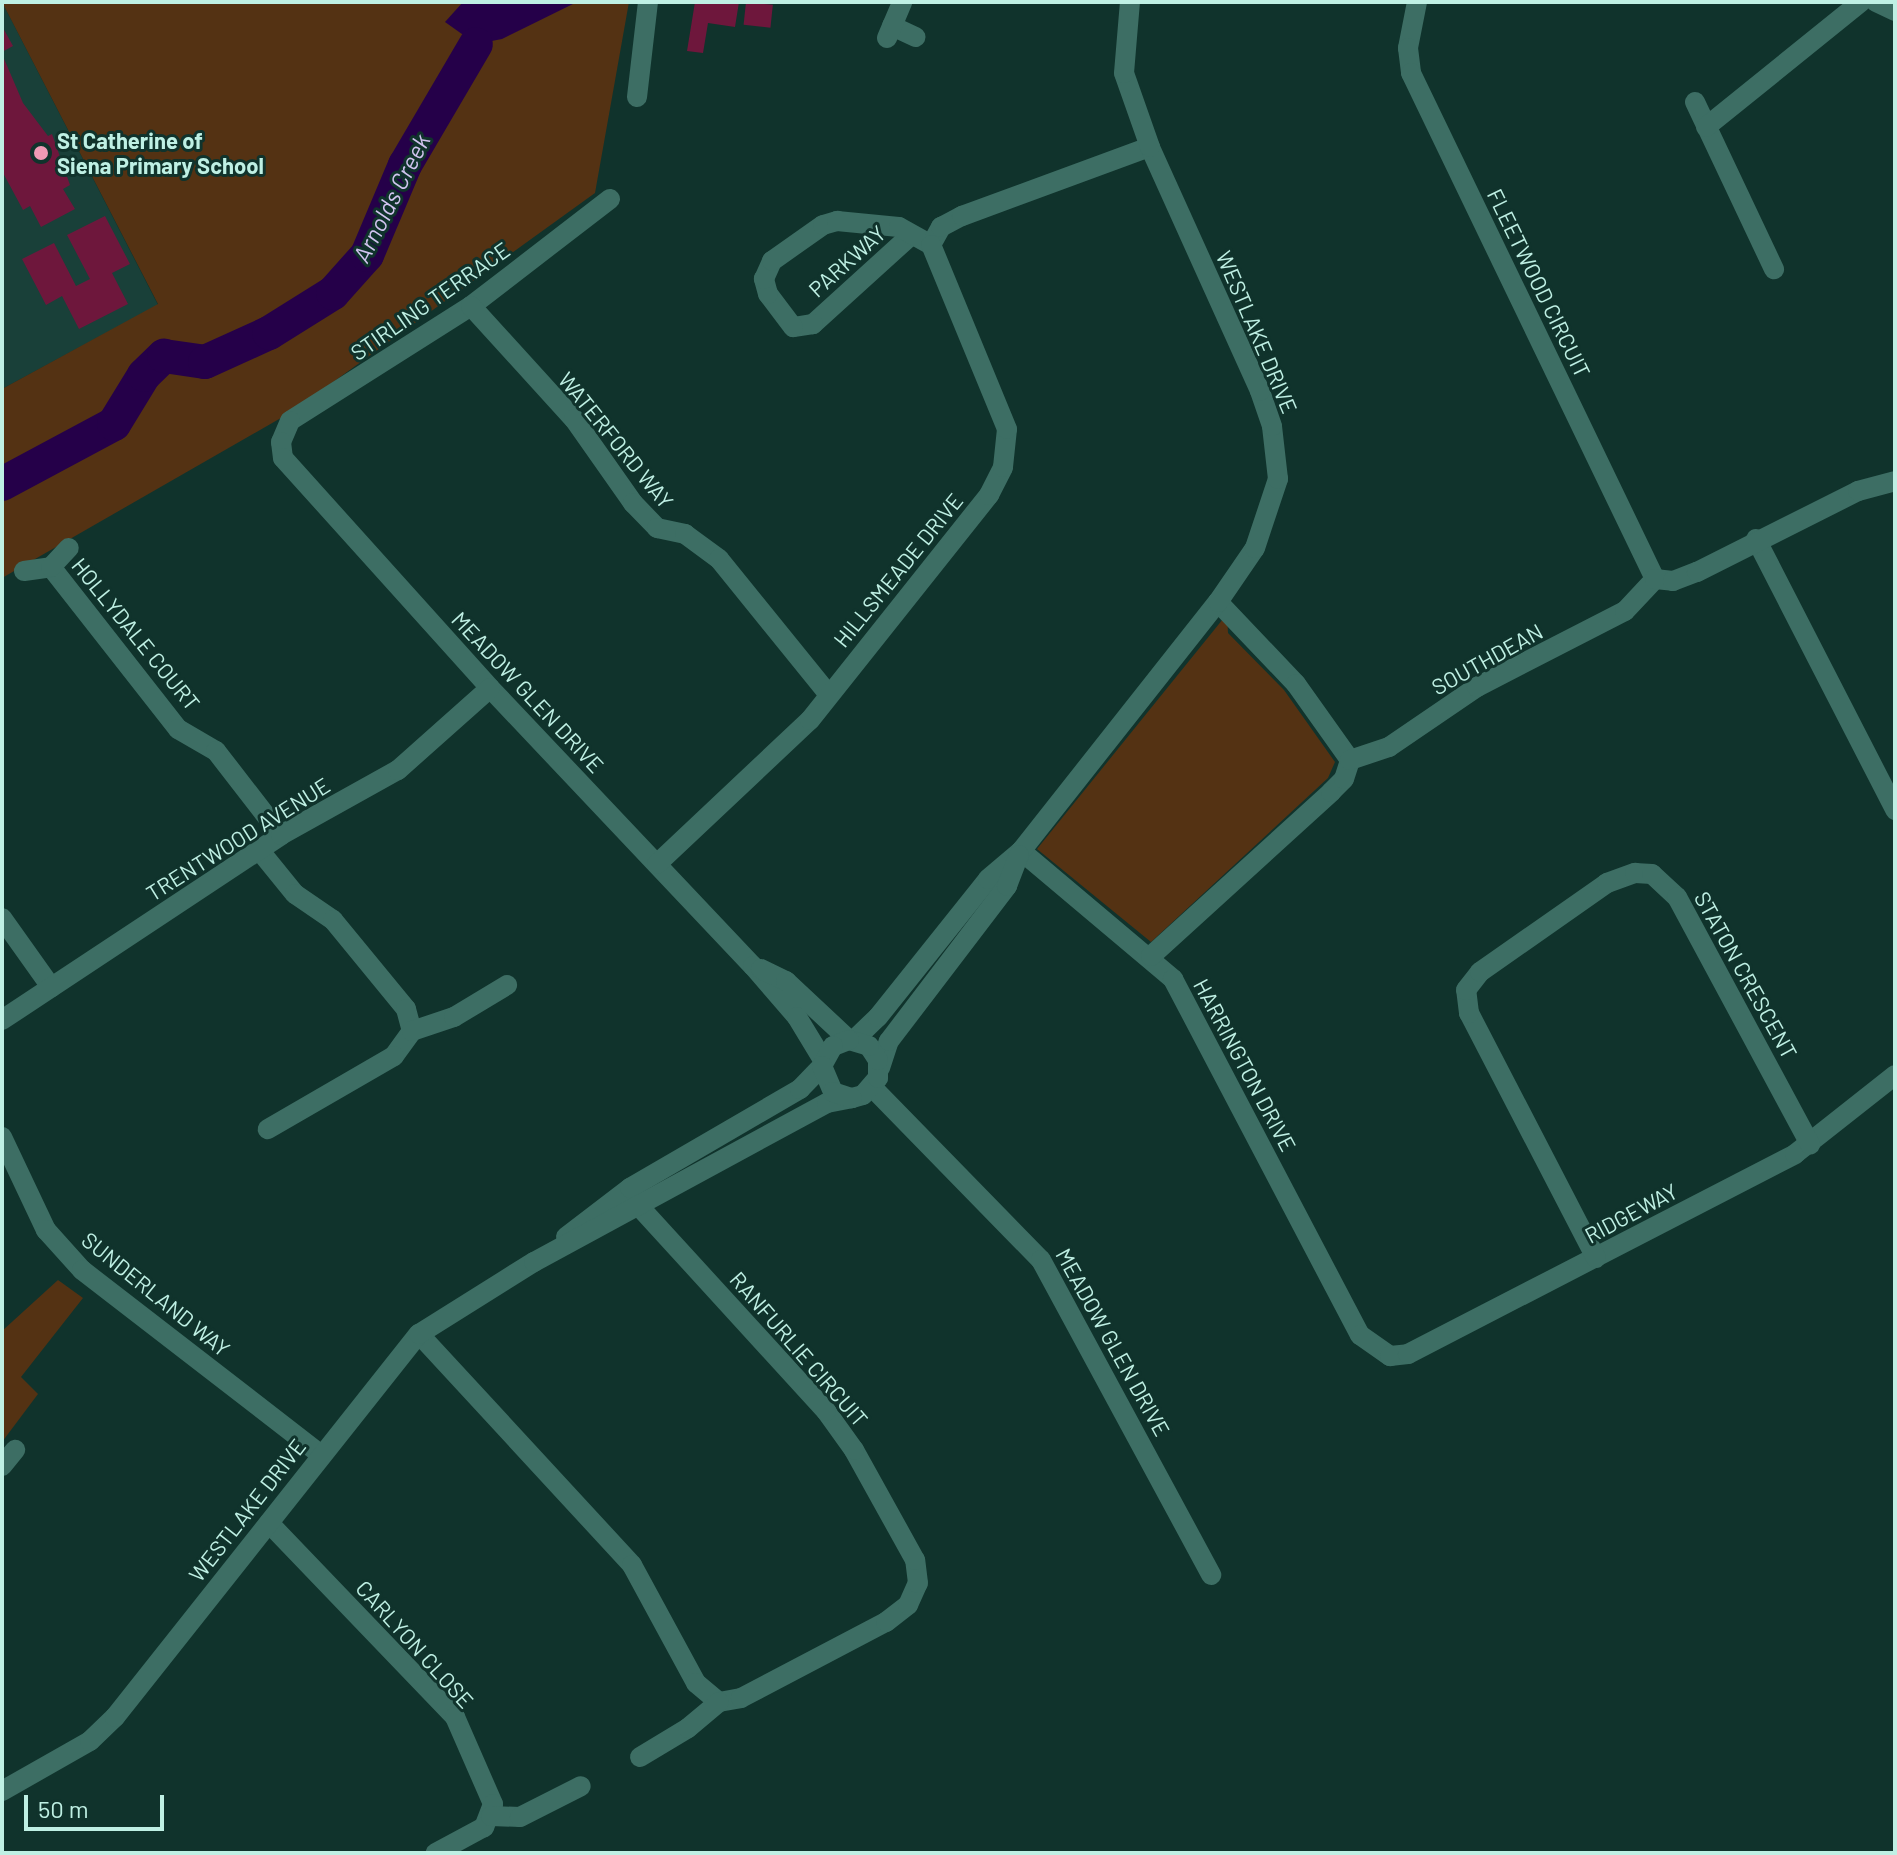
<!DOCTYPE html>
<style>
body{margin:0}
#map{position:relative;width:1897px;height:1855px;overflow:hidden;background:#10332c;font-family:Barlow,sans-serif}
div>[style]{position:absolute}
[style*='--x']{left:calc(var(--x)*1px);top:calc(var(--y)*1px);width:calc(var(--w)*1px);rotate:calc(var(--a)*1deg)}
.built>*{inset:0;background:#194039}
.green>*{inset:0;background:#543213}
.water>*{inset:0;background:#250049}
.river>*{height:34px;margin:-17px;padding:0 17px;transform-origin:17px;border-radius:17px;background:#250049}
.building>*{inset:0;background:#6e173c;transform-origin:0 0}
.minor>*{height:20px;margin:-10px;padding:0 10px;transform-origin:10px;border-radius:10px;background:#3d6e64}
.dots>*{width:22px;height:22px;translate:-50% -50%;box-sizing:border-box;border:4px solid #10332c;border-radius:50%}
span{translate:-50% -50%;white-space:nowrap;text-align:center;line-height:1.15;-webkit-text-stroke:6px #10332c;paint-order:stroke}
.poi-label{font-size:22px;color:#bff0e4;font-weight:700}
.left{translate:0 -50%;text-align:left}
.street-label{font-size:22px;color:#bff0e4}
.water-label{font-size:24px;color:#d1c3ef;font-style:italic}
.frame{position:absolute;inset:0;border:4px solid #bff0e4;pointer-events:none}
.scale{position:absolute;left:24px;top:1795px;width:140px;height:36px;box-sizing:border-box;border:4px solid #bff0e4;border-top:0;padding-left:10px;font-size:24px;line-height:28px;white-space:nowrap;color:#bff0e4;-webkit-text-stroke:6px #10332c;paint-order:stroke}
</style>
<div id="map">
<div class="built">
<i style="clip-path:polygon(2px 2px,158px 305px,2px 389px)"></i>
</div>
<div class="green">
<i style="clip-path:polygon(2px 2px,629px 2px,595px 193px,293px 411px,2px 578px,2px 389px,158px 304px)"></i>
<i style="clip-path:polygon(1227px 614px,1228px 633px,1284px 690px,1335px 762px,1328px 778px,1151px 942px,1037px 849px)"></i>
<i style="clip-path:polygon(58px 1280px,83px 1298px,21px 1377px,38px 1394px,2px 1442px,2px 1331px)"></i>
</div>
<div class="water">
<i style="clip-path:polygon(463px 2px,577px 2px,502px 39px,476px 44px,445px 22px)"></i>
</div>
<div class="river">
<i style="--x:2;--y:484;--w:127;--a:-28.2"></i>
<i style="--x:114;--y:424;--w:57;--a:-58.5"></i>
<i style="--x:144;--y:375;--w:28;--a:-44"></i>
<i style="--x:164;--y:356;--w:41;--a:8.3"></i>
<i style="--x:205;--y:362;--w:70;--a:-24.4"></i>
<i style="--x:269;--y:333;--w:75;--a:-32"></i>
<i style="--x:333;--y:293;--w:51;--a:-48.2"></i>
<i style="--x:367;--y:255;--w:98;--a:-67.1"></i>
<i style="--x:405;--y:165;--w:140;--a:-59.6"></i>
</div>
<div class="building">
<i style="clip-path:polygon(695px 2px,739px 2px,735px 27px,708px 23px,703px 53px,687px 51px)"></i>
<i style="left:746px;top:2px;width:27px;height:23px;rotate:6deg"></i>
<i style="clip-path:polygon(2px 26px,13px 46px,2px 52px)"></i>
<i style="clip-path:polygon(2px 54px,23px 103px,48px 136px,52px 134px,70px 185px,63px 189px,75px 209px,41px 227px,30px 206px,23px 210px,2px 171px)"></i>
<i style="clip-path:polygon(105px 216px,130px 264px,112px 273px,128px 304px,79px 329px,62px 296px,46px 305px,22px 259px,54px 243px,76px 286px,90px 279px,67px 235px)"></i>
</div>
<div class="minor">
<i style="--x:1417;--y:2;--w:47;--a:101.1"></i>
<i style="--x:1408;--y:48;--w:25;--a:83"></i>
<i style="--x:1411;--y:73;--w:562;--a:64.26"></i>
<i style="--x:1876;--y:2;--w:21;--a:25"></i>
<i style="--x:892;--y:26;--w:26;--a:25"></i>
<i style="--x:887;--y:38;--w:39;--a:-67"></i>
<i style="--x:637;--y:97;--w:96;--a:-83.4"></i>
<i style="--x:1695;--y:102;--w:185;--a:64.7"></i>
<i style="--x:1706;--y:127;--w:199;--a:-38.9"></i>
<i style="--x:610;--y:199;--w:175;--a:142.4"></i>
<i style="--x:471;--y:306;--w:214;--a:147.6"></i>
<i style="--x:290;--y:421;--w:23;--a:113"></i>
<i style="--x:281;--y:442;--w:16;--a:83"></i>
<i style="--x:283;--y:458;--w:309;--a:48"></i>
<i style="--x:490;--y:688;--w:383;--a:46.6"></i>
<i style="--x:753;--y:966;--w:67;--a:49.2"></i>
<i style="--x:797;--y:1017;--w:50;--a:58.8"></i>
<i style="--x:909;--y:237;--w:130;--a:137.8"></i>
<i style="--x:813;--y:324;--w:20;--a:171"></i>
<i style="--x:793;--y:327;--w:41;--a:-127.1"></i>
<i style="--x:768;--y:294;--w:16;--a:-105"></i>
<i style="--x:764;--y:279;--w:20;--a:-66"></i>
<i style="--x:772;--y:261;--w:62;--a:-35.2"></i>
<i style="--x:823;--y:225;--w:15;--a:-16"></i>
<i style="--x:837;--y:221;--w:62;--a:5.5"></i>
<i style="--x:899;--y:227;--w:37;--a:29"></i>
<i style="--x:931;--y:245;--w:21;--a:-61"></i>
<i style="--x:941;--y:227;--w:24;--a:-28"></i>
<i style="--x:962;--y:216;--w:200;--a:-20.2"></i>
<i style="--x:471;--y:306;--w:153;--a:47.7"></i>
<i style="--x:574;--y:419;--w:103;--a:54.9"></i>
<i style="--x:633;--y:503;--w:35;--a:46"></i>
<i style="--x:657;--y:528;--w:29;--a:12"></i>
<i style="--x:685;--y:534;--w:42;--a:36.3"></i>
<i style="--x:719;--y:559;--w:175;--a:51"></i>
<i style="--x:1756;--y:539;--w:305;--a:62.8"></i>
<i style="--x:51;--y:567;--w:206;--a:51.9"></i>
<i style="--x:178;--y:729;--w:44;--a:30.1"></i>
<i style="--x:216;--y:751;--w:106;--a:52.3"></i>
<i style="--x:24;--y:571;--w:27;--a:-8"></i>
<i style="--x:51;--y:567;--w:26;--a:-47"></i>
<i style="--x:1218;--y:602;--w:113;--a:46.4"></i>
<i style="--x:1296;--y:684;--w:93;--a:54.6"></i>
<i style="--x:260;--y:851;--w:55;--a:50.9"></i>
<i style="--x:295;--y:894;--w:46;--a:34.4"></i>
<i style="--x:333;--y:920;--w:115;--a:50.6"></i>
<i style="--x:406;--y:1009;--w:23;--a:75"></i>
<i style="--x:412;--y:1031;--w:31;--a:126"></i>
<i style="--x:394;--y:1056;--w:146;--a:149.9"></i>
<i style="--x:1021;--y:851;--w:199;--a:40.1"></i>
<i style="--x:1173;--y:979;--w:402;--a:62.3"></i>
<i style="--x:1360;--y:1335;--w:37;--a:35"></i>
<i style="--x:1390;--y:1356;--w:18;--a:-6"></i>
<i style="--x:1408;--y:1354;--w:436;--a:-27.3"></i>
<i style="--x:1795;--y:1154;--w:127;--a:-38.3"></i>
<i style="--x:657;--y:864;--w:210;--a:-43.3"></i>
<i style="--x:810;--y:720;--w:288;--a:-51.5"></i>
<i style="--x:989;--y:495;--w:31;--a:-63"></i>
<i style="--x:1003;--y:467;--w:38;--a:-84"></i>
<i style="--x:1007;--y:429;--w:199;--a:-112.4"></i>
<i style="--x:2;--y:918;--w:85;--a:54.6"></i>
<i style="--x:1151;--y:956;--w:244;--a:-42.3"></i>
<i style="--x:1331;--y:792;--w:18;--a:-45"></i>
<i style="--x:1344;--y:779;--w:20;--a:-72"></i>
<i style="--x:1350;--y:760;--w:41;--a:-18.4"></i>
<i style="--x:1389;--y:747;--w:107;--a:-34.3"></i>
<i style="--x:1477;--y:687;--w:166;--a:-27.2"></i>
<i style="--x:1625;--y:611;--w:44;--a:-46.8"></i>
<i style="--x:1655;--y:579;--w:18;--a:6"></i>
<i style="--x:1673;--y:581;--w:26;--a:-21"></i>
<i style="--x:1697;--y:572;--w:180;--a:-26.7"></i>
<i style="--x:1858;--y:491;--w:38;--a:-15"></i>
<i style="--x:761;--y:969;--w:28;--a:26"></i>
<i style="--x:786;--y:981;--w:86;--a:43.1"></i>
<i style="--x:2;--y:1020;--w:335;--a:-33.5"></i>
<i style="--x:281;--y:835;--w:134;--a:-29.1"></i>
<i style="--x:398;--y:770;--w:123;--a:-41.7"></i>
<i style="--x:412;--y:1031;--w:44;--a:-18.4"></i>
<i style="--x:454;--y:1017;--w:62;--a:-31.1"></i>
<i style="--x:854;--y:1040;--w:33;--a:-44"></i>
<i style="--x:878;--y:1017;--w:176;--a:-51.4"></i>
<i style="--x:988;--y:879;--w:43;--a:-40.3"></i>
<i style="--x:1021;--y:851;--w:318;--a:-51.7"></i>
<i style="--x:1218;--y:602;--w:65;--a:-55.6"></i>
<i style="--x:1255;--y:548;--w:73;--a:-71.6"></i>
<i style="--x:1278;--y:479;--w:53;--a:-96.5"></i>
<i style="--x:1272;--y:426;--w:37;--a:-109"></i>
<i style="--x:1260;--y:391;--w:268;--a:-114.3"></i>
<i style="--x:1150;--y:147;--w:78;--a:-109.4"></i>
<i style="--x:1124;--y:73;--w:71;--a:-85.2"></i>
<i style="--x:880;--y:1068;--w:28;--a:-72"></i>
<i style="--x:889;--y:1041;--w:195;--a:-52.7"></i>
<i style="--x:1007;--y:886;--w:33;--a:-69"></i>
<i style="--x:873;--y:1088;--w:240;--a:45.7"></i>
<i style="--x:1041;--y:1260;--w:358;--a:61.6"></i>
<i style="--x:2;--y:1137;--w:103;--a:64.7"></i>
<i style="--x:46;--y:1230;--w:54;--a:48"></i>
<i style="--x:82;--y:1270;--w:301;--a:37.7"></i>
<i style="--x:566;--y:1237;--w:81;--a:-37.4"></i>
<i style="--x:630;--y:1188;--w:197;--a:-30.2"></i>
<i style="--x:800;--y:1089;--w:32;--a:-46"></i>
<i style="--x:1596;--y:1258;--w:276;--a:-117.4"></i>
<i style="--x:1469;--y:1013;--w:23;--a:-97"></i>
<i style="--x:1466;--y:990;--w:23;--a:-52"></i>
<i style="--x:1480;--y:972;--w:155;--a:-35"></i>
<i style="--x:1607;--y:883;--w:30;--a:-20"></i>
<i style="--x:1635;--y:873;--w:17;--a:3"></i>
<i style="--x:1652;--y:874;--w:34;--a:43"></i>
<i style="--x:1677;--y:897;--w:281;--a:61.7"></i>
<i style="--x:419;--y:1334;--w:314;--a:47.3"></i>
<i style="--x:632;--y:1565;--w:134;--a:61.5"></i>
<i style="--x:696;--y:1683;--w:30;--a:40"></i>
<i style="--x:719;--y:1702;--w:22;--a:-10"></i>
<i style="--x:741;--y:1698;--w:164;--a:-27.7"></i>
<i style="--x:886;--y:1622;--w:28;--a:-38"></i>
<i style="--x:908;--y:1605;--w:24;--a:-66"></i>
<i style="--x:918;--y:1583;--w:23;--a:-97"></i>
<i style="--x:915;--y:1560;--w:126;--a:-119"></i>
<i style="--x:854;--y:1450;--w:48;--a:-125.7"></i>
<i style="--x:826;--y:1411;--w:276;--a:-132.4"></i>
<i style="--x:2;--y:1466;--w:21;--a:-51"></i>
<i style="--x:269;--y:1523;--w:269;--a:46.2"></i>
<i style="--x:455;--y:1717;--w:95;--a:66.4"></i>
<i style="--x:493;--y:1804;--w:25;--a:111"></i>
<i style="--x:484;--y:1827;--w:55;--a:151.6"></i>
<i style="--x:640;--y:1757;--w:56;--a:-31.1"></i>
<i style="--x:688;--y:1728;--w:40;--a:-40"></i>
<i style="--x:2;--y:1791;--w:101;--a:-29.6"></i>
<i style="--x:90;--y:1741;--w:35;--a:-44"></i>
<i style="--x:115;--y:1717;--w:489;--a:-51.6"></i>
<i style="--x:419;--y:1334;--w:136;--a:-32.1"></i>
<i style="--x:534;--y:1262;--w:333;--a:-28.5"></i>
<i style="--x:827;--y:1103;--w:25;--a:-11"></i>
<i style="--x:852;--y:1098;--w:11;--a:-15"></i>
<i style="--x:863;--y:1095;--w:23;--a:-49"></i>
<i style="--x:878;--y:1078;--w:18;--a:-90"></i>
<i style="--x:878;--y:1060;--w:17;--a:-123"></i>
<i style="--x:869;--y:1046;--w:21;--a:-163"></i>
<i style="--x:849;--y:1040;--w:17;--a:159"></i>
<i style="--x:833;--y:1046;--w:23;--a:119"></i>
<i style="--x:822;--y:1066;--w:28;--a:67"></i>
<i style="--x:833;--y:1092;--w:20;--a:18"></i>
<i style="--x:491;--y:1816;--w:29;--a:2"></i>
<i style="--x:520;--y:1817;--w:68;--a:-26.9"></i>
</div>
<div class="dots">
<i style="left:41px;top:153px;background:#f09ab5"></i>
</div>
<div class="poi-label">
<span class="left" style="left:57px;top:153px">St Catherine of<br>Siena Primary School</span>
</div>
<div class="street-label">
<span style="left:847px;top:261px;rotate:-42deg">PARKWAY</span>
<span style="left:1539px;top:283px;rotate:64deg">FLEETWOOD CIRCUIT</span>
<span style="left:430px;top:301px;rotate:-35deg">STIRLING TERRACE</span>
<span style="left:1257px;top:332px;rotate:67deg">WESTLAKE DRIVE</span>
<span style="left:616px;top:440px;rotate:51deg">WATERFORD WAY</span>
<span style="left:898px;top:570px;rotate:-51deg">HILLSMEADE DRIVE</span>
<span style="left:136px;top:634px;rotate:51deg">HOLLYDALE COURT</span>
<span style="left:1487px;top:659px;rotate:-29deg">SOUTHDEAN</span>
<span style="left:528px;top:692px;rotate:47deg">MEADOW GLEN DRIVE</span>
<span style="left:238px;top:839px;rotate:-32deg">TRENTWOOD AVENUE</span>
<span style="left:1746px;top:975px;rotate:61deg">STATON CRESCENT</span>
<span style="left:1245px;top:1065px;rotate:62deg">HARRINGTON DRIVE</span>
<span style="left:1631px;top:1213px;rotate:-28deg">RIDGEWAY</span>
<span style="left:156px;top:1294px;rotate:39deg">SUNDERLAND WAY</span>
<span style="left:1113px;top:1342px;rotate:61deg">MEADOW GLEN DRIVE</span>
<span style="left:799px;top:1349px;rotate:49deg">RANFURLIE CIRCUIT</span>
<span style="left:247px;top:1510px;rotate:-52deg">WESTLAKE DRIVE</span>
<span style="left:415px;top:1644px;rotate:48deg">CARLYON CLOSE</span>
</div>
<div class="water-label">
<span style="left:391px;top:198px;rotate:-63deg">Arnolds Creek</span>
</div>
<div class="frame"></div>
<div class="scale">50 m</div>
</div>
